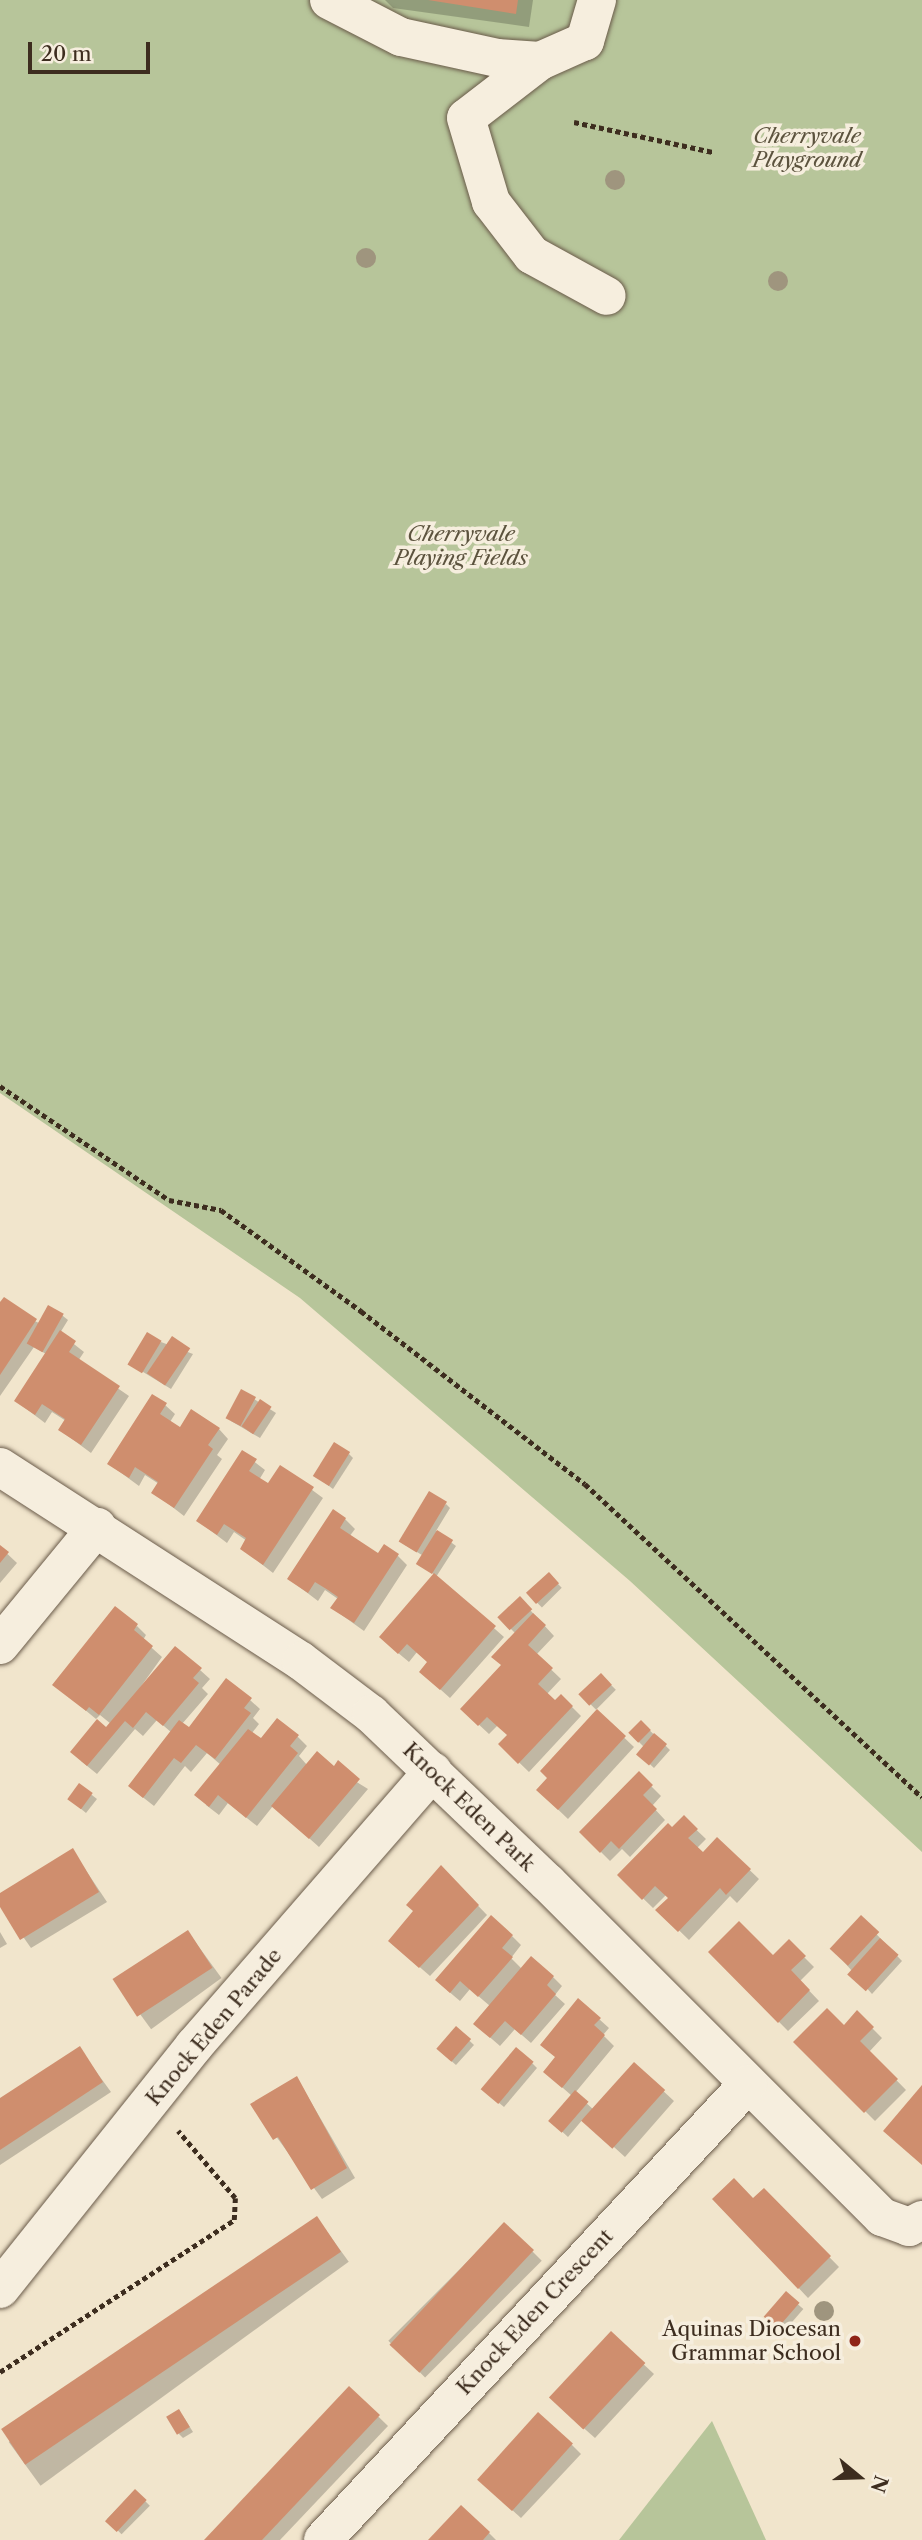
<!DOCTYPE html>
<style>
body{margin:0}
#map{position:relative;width:922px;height:2540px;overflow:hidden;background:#f1e5cc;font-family:"Libre Caslon Text",serif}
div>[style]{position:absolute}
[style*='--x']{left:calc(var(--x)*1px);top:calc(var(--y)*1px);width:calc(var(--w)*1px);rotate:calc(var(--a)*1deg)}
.green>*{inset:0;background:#b7c59a}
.shadow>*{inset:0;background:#0003;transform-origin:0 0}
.building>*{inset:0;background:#cf8e6e;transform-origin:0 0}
.path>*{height:4.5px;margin-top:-2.25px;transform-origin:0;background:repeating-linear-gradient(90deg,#3d2d1f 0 5px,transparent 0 8.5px)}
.roads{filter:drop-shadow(0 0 2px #6a5b4a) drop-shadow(0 0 2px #6a5b4a)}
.minor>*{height:38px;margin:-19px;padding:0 19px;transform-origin:19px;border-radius:19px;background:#f6eede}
.trees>*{width:20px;height:20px;margin:-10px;border-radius:50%;background:#9f957e}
.dots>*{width:19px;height:19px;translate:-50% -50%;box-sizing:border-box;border:4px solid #f6eede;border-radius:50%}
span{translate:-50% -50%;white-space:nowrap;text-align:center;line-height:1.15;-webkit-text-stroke:7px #f6eede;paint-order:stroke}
.park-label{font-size:21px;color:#5c533e;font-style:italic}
.street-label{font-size:21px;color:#3d2d1f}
.poi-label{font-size:21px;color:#3d2d1f}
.right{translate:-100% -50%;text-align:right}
.north{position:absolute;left:824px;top:2442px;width:70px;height:70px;-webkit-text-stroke:5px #f6eede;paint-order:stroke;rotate:109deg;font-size:19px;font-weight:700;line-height:28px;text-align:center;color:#3d2d1f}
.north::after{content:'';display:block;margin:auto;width:24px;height:32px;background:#3d2d1f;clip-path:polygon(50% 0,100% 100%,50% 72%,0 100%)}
.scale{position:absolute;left:28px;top:42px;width:122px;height:32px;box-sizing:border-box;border:4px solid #3d2d1f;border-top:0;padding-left:9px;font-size:21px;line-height:24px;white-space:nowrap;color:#3d2d1f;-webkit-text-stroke:5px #f6eede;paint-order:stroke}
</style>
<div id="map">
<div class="green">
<i style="clip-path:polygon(0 0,922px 0,922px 1852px,630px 1581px,300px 1298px,0 1093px)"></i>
<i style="clip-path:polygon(712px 2421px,766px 2540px,619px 2540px)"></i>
</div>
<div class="shadow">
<i style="clip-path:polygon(385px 0,533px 0,529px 27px,393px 8px)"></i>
<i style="clip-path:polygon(0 1305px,39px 1323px,49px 1307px,63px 1316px,68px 1320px,60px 1333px,84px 1352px,78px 1361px,129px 1396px,91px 1453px,60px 1430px,66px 1421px,52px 1412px,45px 1423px,16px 1401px,46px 1354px,34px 1347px,0 1396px)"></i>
<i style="clip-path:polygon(161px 1342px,193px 1354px,171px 1389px,130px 1364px)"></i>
<i style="clip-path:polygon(254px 1399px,276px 1413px,260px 1438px,231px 1421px)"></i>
<i style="clip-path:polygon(165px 1405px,175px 1414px,170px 1422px,181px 1429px,219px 1429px,228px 1439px,217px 1455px,222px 1459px,184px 1516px,153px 1492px,159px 1484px,145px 1475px,139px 1486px,109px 1464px)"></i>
<i style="clip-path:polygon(243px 1453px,265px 1470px,259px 1480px,269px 1486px,281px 1467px,323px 1498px,273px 1573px,242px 1549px,247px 1541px,234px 1532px,227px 1543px,198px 1521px)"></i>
<i style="clip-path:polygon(349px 1454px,353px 1458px,333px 1489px,314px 1475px)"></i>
<i style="clip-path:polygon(446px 1504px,450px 1508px,436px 1531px,456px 1546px,436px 1577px,504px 1637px,450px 1698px,431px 1681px,429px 1662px,417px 1652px,409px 1662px,391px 1647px,435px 1575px,422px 1567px,422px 1555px,405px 1545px)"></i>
<i style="clip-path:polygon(345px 1519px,355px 1529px,349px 1537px,378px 1556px,398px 1556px,407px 1565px,364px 1631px,332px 1608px,338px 1599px,325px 1590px,318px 1601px,289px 1579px)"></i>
<i style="clip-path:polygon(0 1547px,17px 1563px,0 1583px)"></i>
<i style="left:549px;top:1575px;width:18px;height:28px;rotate:45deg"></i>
<i style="clip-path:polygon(520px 1599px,554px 1636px,536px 1655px,561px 1679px,546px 1695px,555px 1703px,561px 1696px,581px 1716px,529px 1772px,500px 1744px,509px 1735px,498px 1725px,489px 1734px,462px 1709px,503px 1666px,516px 1634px,500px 1618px)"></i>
<i style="clip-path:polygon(137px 1626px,146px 1635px,143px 1640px,162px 1657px,132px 1699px,200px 1670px,210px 1679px,202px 1688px,208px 1694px,182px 1724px,189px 1730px,250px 1700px,260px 1709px,253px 1718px,259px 1724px,252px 1733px,261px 1741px,297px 1736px,307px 1746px,299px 1756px,307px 1765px,334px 1768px,368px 1789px,319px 1847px,273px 1806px,257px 1826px,228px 1803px,219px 1815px,206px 1805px,221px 1765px,207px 1753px,191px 1772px,185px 1766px,154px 1806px,140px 1795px,172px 1733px,157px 1720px,143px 1736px,135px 1729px,97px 1774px,81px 1761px,111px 1724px,100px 1715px,96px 1719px,55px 1685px)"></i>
<i style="left:601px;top:1675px;width:21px;height:28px;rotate:45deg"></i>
<i style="clip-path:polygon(597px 1712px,634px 1747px,568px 1819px,548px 1800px)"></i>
<i style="clip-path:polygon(641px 1722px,670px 1750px,654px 1768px,639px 1754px,644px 1747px,630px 1733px)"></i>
<i style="clip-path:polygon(639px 1774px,661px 1796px,652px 1806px,665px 1820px,630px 1857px,622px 1849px,610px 1861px,581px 1832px)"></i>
<i style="clip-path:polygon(79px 1785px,97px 1799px,86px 1813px,74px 1803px)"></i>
<i style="clip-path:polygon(684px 1818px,706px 1839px,696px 1849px,703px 1855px,717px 1839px,759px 1879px,737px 1903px,730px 1896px,689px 1940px,658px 1910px,670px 1898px,666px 1895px,653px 1908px,619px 1875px)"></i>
<i style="clip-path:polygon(73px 1851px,107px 1902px,31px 1948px,0 1904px,0 1895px)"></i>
<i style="clip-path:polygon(441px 1867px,487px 1915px,430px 1976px,400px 1950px)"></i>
<i style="clip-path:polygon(861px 1918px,902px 1961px,872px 1994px,832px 1948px)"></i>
<i style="clip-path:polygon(0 1932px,7px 1944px,0 1948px)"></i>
<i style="left:188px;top:1932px;width:57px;height:87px;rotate:54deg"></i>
<i style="clip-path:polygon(512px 1936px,521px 1945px,511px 1958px,522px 1969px,553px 1977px,562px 1986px,555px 1995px,565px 2004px,531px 2043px,515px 2029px,500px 2046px,485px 2033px,490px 2006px,470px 1989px,460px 2001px,447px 1990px)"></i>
<i style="clip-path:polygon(789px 1942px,814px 1967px,800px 1981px,819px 2001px,788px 2031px,710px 1952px,773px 1957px)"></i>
<i style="clip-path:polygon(857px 2013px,882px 2038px,869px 2052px,906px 2090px,875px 2121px,796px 2042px,844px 2027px)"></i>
<i style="clip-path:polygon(599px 2019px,609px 2028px,603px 2035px,614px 2046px,575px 2093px,594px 2110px,634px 2064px,674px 2101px,625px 2157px,583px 2119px,568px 2137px,556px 2126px,572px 2096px,545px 2072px)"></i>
<i style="clip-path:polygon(456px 2028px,474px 2045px,456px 2065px,442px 2053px)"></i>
<i style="clip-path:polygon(79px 2048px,111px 2092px,0 2165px,0 2101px)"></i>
<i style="clip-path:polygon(532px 2063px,537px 2068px,504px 2107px,487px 2093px)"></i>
<i style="clip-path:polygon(297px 2078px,355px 2178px,322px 2199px,253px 2105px)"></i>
<i style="clip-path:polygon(764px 2190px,839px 2267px,808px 2298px,715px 2199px,753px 2200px)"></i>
<i style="left:317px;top:2218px;width:54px;height:381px;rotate:54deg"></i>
<i style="left:505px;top:2224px;width:52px;height:165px;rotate:45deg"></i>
<i style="left:786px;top:2294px;width:23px;height:30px;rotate:41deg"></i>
<i style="clip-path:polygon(611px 2334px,654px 2374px,595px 2438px,561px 2408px)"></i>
<i style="clip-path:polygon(350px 2389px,388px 2426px,280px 2540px,206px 2540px)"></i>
<i style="clip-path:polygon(183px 2416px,193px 2432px,183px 2438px,179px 2434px)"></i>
<i style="clip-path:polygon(571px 2444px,581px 2454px,521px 2518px,488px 2488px)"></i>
<i style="left:135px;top:2491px;width:21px;height:40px;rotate:45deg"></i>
<i style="clip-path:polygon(461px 2507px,489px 2533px,496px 2540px,431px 2540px)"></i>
</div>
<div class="building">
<i style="clip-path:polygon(428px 0,518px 0,516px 14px)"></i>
<i style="clip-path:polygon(4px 1297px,37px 1319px,0 1375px,0 1302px)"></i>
<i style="left:48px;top:1305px;width:18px;height:44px;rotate:29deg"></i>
<i style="clip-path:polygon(60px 1330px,76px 1341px,69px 1352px,120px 1386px,81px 1445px,58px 1430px,65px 1419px,42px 1404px,35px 1415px,14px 1401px)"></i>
<i style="left:147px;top:1332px;width:17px;height:38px;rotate:31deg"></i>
<i style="left:172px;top:1336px;width:22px;height:45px;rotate:34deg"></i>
<i style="left:241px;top:1389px;width:17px;height:33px;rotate:28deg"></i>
<i style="clip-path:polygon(152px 1394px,167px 1403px,160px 1414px,180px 1427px,191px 1409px,220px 1428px,208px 1445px,213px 1449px,174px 1508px,151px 1493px,158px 1482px,135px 1467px,129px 1478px,107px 1464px)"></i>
<i style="left:260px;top:1399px;width:14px;height:33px;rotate:34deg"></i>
<i style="left:334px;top:1442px;width:19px;height:40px;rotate:32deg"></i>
<i style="clip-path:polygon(242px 1450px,257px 1459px,249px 1471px,268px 1483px,280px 1465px,314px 1487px,263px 1565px,240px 1549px,246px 1538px,224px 1524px,217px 1535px,196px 1521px)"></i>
<i style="left:429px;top:1491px;width:21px;height:59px;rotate:31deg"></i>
<i style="clip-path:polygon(333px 1509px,346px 1518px,340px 1528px,378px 1553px,384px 1544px,399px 1554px,354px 1623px,330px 1608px,338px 1597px,328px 1590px,315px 1582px,308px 1593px,287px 1579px)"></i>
<i style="left:437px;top:1530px;width:19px;height:40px;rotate:32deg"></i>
<i style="clip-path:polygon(0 1545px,9px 1552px,0 1563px)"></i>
<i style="left:549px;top:1572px;width:15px;height:31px;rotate:48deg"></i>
<i style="clip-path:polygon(434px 1573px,496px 1626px,440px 1690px,419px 1672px,427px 1662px,407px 1644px,398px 1654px,379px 1637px)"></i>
<i style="left:520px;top:1596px;width:18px;height:31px;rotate:47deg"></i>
<i style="clip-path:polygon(115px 1606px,138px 1624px,134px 1630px,153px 1646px,99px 1715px,89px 1707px,86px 1711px,52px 1685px)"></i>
<i style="clip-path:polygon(533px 1613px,546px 1625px,528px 1645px,553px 1668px,538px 1684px,555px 1700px,561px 1694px,573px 1706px,518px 1764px,498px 1744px,507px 1735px,498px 1727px,487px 1717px,478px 1726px,460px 1709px,501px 1665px,491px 1657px)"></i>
<i style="clip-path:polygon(175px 1646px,202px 1668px,193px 1678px,199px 1683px,163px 1726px,146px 1712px,133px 1728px,125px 1721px,87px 1766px,70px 1752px,97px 1719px,106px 1727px)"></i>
<i style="left:601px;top:1673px;width:16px;height:31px;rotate:47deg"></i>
<i style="clip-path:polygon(226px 1678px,252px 1698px,244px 1708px,251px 1713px,215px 1759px,196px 1745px,181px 1763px,174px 1758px,143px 1798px,128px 1786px,179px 1720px,189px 1727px)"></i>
<i style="clip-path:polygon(597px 1709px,626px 1736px,558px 1810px,536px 1790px,547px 1778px,540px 1771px)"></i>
<i style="clip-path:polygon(277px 1718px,299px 1735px,290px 1746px,298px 1753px,246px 1818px,218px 1795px,209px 1807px,194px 1795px,248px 1729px,261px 1738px)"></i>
<i style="left:641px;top:1720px;width:14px;height:18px;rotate:45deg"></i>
<i style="left:654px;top:1733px;width:17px;height:28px;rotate:40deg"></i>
<i style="clip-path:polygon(317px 1751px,334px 1766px,338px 1760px,360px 1779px,309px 1839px,271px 1806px)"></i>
<i style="clip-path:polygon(639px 1771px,653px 1785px,643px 1795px,657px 1809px,619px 1849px,611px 1841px,600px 1853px,579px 1832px)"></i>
<i style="left:79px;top:1783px;width:17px;height:20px;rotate:36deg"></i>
<i style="clip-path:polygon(684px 1815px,698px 1829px,688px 1838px,703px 1852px,717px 1837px,751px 1869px,726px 1895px,720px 1888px,678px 1932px,655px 1910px,668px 1898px,655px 1886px,642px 1900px,617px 1875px,668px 1823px,672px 1827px)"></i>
<i style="clip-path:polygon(73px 1848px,99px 1892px,20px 1940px,0 1907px,0 1893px)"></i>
<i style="clip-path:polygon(441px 1865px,479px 1905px,419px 1968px,388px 1941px,413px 1911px,406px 1905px)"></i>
<i style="clip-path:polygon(491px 1915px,513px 1935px,502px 1948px,513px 1957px,478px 1997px,460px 1981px,450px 1993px,435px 1980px)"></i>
<i style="left:861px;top:1915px;width:25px;height:46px;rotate:43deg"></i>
<i style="clip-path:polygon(739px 1921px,773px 1955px,789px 1939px,806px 1956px,791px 1970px,810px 1990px,778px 2023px,708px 1952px)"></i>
<i style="left:188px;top:1930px;width:45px;height:90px;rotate:57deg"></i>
<i style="left:880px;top:1938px;width:25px;height:49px;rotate:42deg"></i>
<i style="clip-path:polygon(531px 1956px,554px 1976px,547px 1985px,556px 1994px,521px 2035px,505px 2021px,490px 2038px,473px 2024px)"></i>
<i style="clip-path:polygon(578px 1998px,601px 2018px,594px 2025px,605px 2035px,562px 2088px,543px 2072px,555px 2057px,540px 2045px)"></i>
<i style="clip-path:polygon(827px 2008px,844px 2025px,857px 2010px,874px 2027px,860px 2041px,898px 2079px,864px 2113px,793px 2042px)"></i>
<i style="left:456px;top:2026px;width:20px;height:30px;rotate:41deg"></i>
<i style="clip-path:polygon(80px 2046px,103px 2082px,0 2150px,0 2098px)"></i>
<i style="left:516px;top:2047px;width:23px;height:55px;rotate:40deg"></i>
<i style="left:634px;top:2062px;width:42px;height:79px;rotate:42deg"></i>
<i style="clip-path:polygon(297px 2076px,347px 2168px,311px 2190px,278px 2137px,273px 2140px,250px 2104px)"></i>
<i style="clip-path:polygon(922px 2085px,922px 2165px,883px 2131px)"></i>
<i style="left:575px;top:2090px;width:18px;height:41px;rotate:41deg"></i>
<i style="clip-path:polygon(734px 2178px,753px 2198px,764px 2188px,831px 2256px,798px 2289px,712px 2199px)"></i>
<i style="left:317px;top:2216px;width:43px;height:381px;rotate:56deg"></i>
<i style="left:504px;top:2222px;width:41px;height:168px;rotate:43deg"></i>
<i style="left:786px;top:2291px;width:18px;height:34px;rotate:41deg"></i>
<i style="left:611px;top:2331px;width:47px;height:91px;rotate:43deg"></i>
<i style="clip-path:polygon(349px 2386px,380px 2415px,262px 2540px,204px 2540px)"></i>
<i style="left:179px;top:2409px;width:21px;height:15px;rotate:59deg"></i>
<i style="left:538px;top:2412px;width:47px;height:91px;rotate:42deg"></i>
<i style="left:135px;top:2489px;width:16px;height:44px;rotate:43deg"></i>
<i style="clip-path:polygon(461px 2505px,490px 2532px,483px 2540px,428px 2540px)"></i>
</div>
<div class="path">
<i style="--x:574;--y:122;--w:142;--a:12.2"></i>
<i style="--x:0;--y:1086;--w:204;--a:34"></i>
<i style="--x:169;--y:1200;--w:53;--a:10.9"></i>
<i style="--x:221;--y:1210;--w:173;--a:35.8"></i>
<i style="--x:361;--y:1311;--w:283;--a:37.7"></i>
<i style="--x:585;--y:1484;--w:460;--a:42.9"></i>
<i style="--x:0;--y:2372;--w:279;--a:-33"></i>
<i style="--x:234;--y:2220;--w:22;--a:-87"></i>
<i style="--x:235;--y:2198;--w:88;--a:-130.4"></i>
</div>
<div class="roads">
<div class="minor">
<i style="--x:329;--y:0;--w:81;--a:27.2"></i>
<i style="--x:401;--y:37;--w:98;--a:12.3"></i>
<i style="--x:497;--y:58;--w:43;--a:4"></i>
<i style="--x:597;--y:0;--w:43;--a:106.3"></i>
<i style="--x:585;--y:41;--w:49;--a:156"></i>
<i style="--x:540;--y:61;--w:93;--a:142.4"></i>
<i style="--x:466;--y:118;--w:88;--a:73.4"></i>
<i style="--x:491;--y:202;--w:67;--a:52.3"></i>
<i style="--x:532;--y:255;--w:85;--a:28.7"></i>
<i style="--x:0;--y:1467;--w:358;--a:32.8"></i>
<i style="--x:301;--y:1661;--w:88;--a:37.1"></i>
<i style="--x:371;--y:1714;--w:243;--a:43.7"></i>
<i style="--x:547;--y:1882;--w:474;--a:45"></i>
<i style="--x:882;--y:2217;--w:29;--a:20"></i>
<i style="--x:909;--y:2227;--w:15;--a:-28"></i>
<i style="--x:0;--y:1645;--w:153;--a:-50.6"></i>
<i style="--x:0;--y:2289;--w:311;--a:-51.4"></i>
<i style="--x:194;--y:2046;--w:364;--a:-49"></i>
<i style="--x:323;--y:2540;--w:623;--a:-47.02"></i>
</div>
</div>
<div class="trees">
<i style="left:615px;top:180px"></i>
<i style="left:366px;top:258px"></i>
<i style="left:778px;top:281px"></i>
<i style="left:824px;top:2311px"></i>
</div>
<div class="dots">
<i style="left:855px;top:2341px;background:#8f2418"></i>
</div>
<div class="park-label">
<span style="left:807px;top:148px">Cherryvale<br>Playground</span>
<span style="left:461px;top:546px">Cherryvale<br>Playing Fields</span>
</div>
<div class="street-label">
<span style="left:469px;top:1807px;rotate:44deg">Knock Eden Park</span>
<span style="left:214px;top:2027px;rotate:-50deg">Knock Eden Parade</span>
<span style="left:535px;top:2312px;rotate:-47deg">Knock Eden Crescent</span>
</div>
<div class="poi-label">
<span class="right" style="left:841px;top:2341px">Aquinas Diocesan<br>Grammar School</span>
</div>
<div class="north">N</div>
<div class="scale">20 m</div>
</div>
